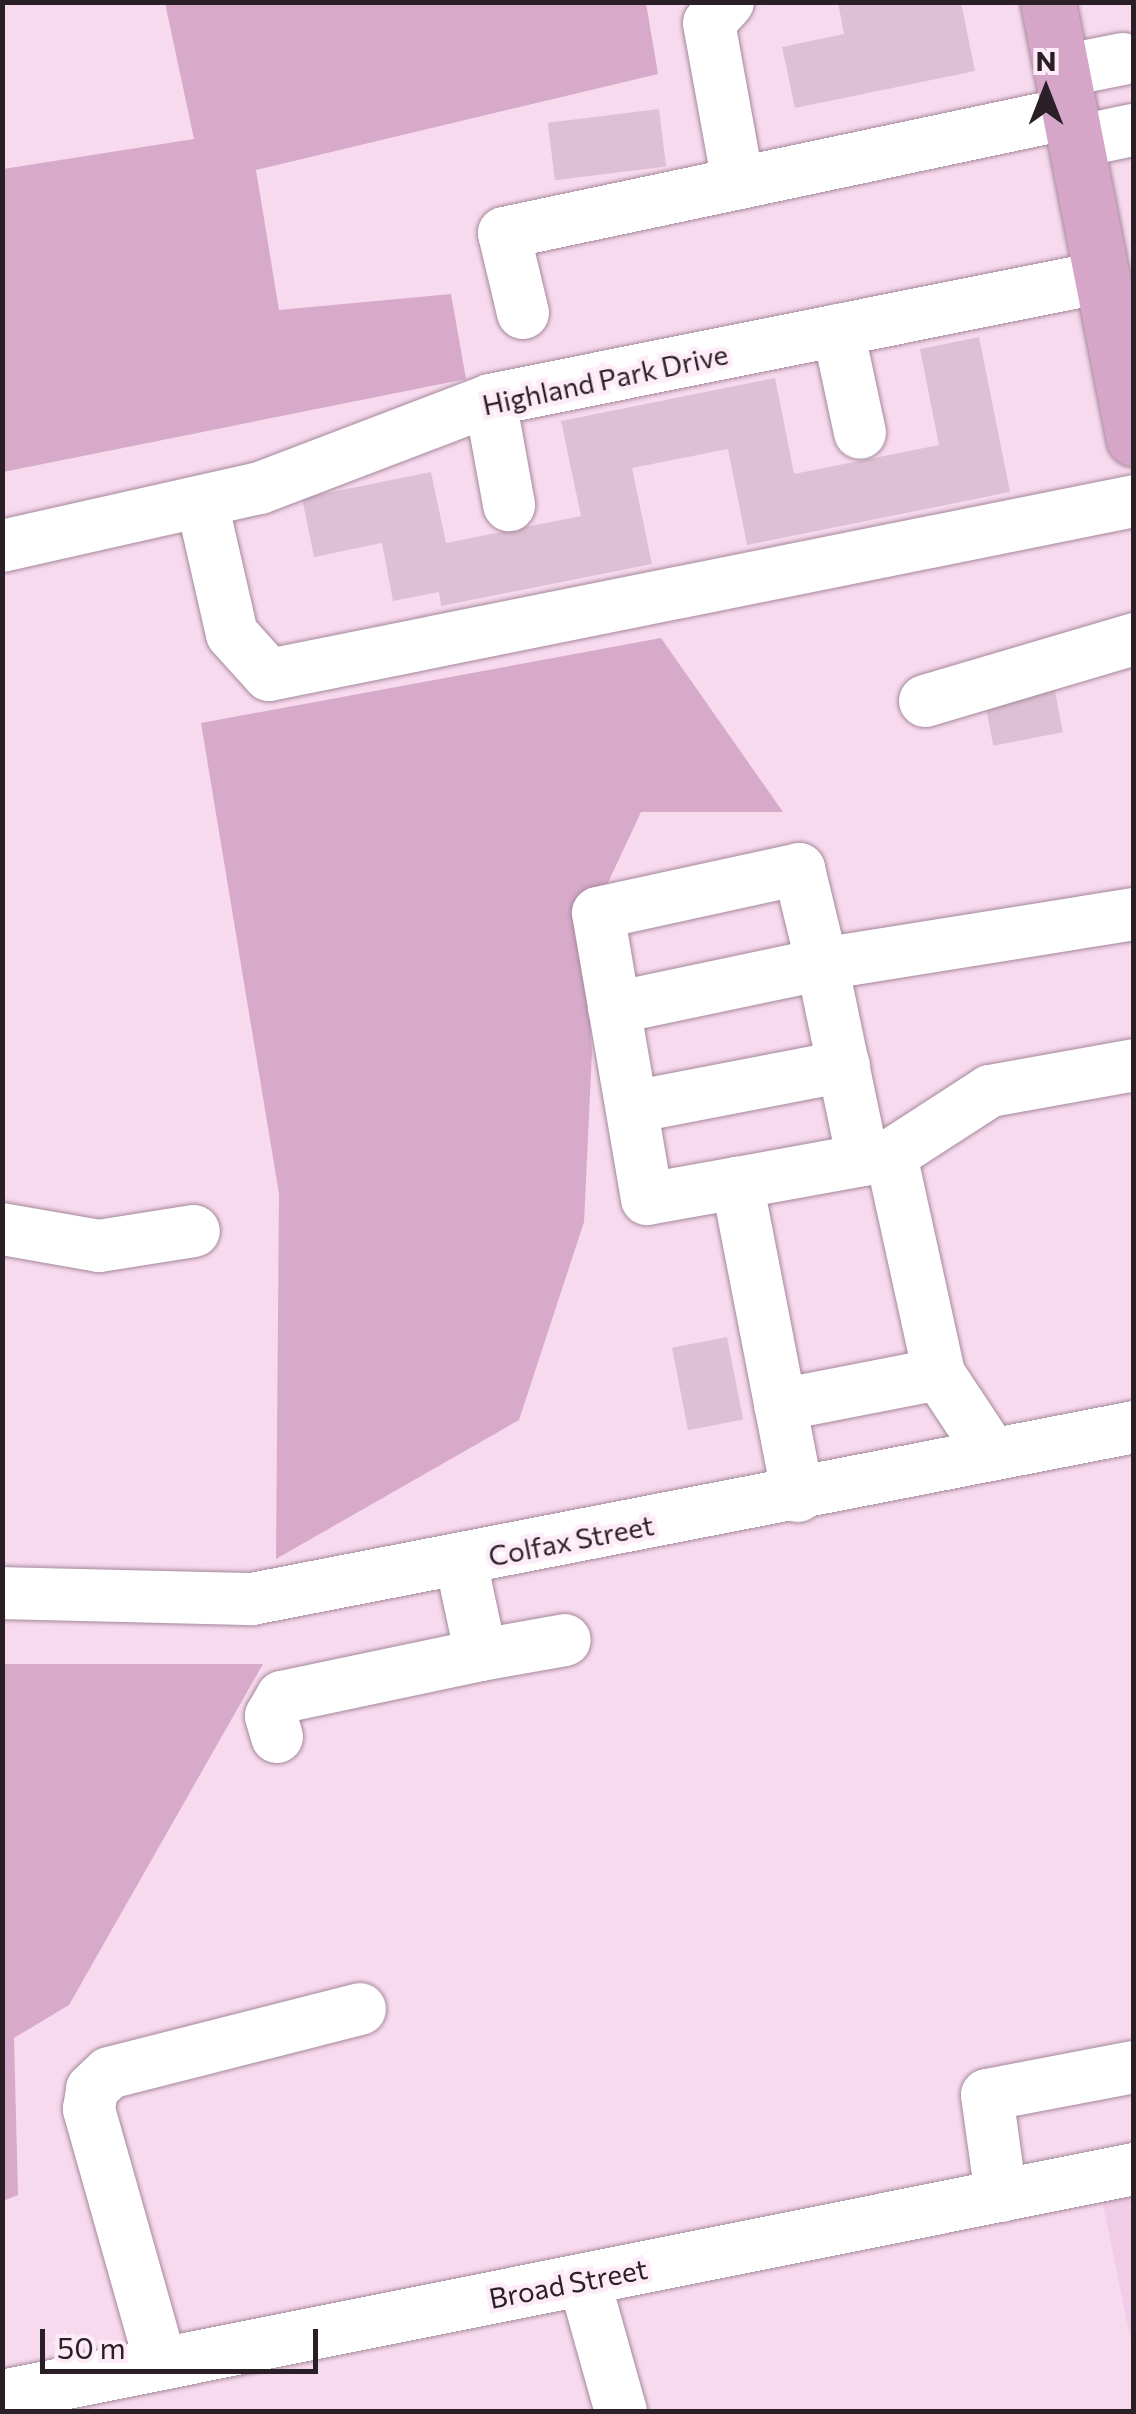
<!DOCTYPE html>
<style>
body{margin:0}
#map{position:relative;width:1136px;height:2414px;overflow:hidden;background:#f8daee;font-family:Commissioner,sans-serif}
div>[style]{position:absolute}
[style*='--x']{left:calc(var(--x)*1px);top:calc(var(--y)*1px);width:calc(var(--w)*1px);rotate:calc(var(--a)*1deg)}
.built>*{inset:0;background:#f1cce6}
.green>*{inset:0;background:#d8aaca}
.building>*{inset:0;background:#dec0d5;transform-origin:0 0}
.roads{filter:drop-shadow(0 0 2px #a4889b) drop-shadow(0 0 2px #a4889b)}
.minor>*{height:52px;margin:-26px;padding:0 26px;transform-origin:26px;border-radius:26px;background:#fff}
.major>*{height:55px;margin:-27.5px;padding:0 27.5px;transform-origin:27.5px;border-radius:27.5px;background:#d6a6c9}
span{translate:-50% -50%;white-space:nowrap;text-align:center;line-height:1.15;-webkit-text-stroke:9px #fdebf7;paint-order:stroke}
.street-label{font-size:28px;color:#2a1f26}
.frame{position:absolute;inset:0;border:5px solid #2a1f26;pointer-events:none}
.north{position:absolute;left:996px;top:40px;width:100px;height:100px;-webkit-text-stroke:8px #fdebf7;paint-order:stroke;rotate:0deg;font-size:28px;font-weight:700;line-height:40px;text-align:center;color:#2a1f26}
.north::after{content:'';display:block;margin:auto;width:35px;height:45px;background:#2a1f26;clip-path:polygon(50% 0,100% 100%,50% 72%,0 100%)}
.scale{position:absolute;left:40px;top:2329px;width:278px;height:45px;box-sizing:border-box;border:5px solid #2a1f26;border-top:0;padding-left:12px;font-size:30px;line-height:35px;white-space:nowrap;color:#2a1f26;-webkit-text-stroke:8px #fdebf7;paint-order:stroke}
</style>
<div id="map">
<div class="built">
<i style="clip-path:polygon(1133px 2188px,1133px 2351px,1101px 2195px)"></i>
</div>
<div class="green">
<i style="clip-path:polygon(165px 3px,646px 3px,658px 74px,256px 170px,279px 310px,451px 294px,466px 379px,3px 472px,3px 169px,194px 139px)"></i>
<i style="clip-path:polygon(661px 638px,783px 812px,641px 812px,584px 934px,592px 1052px,584px 1222px,519px 1420px,276px 1559px,279px 1194px,201px 723px)"></i>
<i style="clip-path:polygon(3px 1664px,263px 1664px,69px 2005px,14px 2038px,18px 2195px,3px 2201px)"></i>
</div>
<div class="building">
<i style="clip-path:polygon(838px 2px,961px 2px,975px 71px,795px 108px,782px 47px,844px 34px)"></i>
<i style="left:659px;top:109px;width:58px;height:112px;rotate:83deg"></i>
<i style="clip-path:polygon(979px 337px,1010px 492px,747px 545px,728px 449px,632px 468px,652px 564px,441px 606px,439px 592px,393px 601px,382px 543px,314px 557px,302px 498px,431px 472px,446px 543px,581px 516px,561px 421px,775px 378px,794px 474px,939px 445px,920px 349px)"></i>
<i style="left:1054px;top:686px;width:47px;height:71px;rotate:79deg"></i>
<i style="left:727px;top:1337px;width:84px;height:56px;rotate:79deg"></i>
</div>
<div class="roads">
<div class="minor">
<i style="--x:728;--y:2;--w:28;--a:132"></i>
<i style="--x:709;--y:23;--w:163;--a:79.7"></i>
<i style="--x:1062;--y:71;--w:62;--a:-11.1"></i>
<i style="--x:1076;--y:142;--w:57;--a:-12.1"></i>
<i style="--x:523;--y:313;--w:82;--a:-103.4"></i>
<i style="--x:504;--y:233;--w:579;--a:-11.97"></i>
<i style="--x:838;--y:330;--w:105;--a:77.9"></i>
<i style="--x:490;--y:400;--w:107;--a:79.7"></i>
<i style="--x:202;--y:503;--w:134;--a:77.1"></i>
<i style="--x:232;--y:634;--w:55;--a:47.9"></i>
<i style="--x:269;--y:675;--w:882;--a:-11.37"></i>
<i style="--x:2;--y:546;--w:264;--a:-12.7"></i>
<i style="--x:260;--y:488;--w:246;--a:-20.9"></i>
<i style="--x:490;--y:400;--w:625;--a:-11.35"></i>
<i style="--x:925;--y:701;--w:218;--a:-16.5"></i>
<i style="--x:614;--y:1008;--w:213;--a:-11.9"></i>
<i style="--x:822;--y:964;--w:200;--a:78.2"></i>
<i style="--x:632;--y:1107;--w:216;--a:-10.9"></i>
<i style="--x:891;--y:1155;--w:224;--a:77.6"></i>
<i style="--x:939;--y:1374;--w:96;--a:56.5"></i>
<i style="--x:737;--y:1183;--w:157;--a:-10.3"></i>
<i style="--x:891;--y:1155;--w:118;--a:-32.9"></i>
<i style="--x:990;--y:1091;--w:146;--a:-10.2"></i>
<i style="--x:2;--y:1229;--w:98;--a:9.9"></i>
<i style="--x:99;--y:1246;--w:96;--a:-9"></i>
<i style="--x:780;--y:1405;--w:162;--a:-11"></i>
<i style="--x:798;--y:1496;--w:319;--a:-101"></i>
<i style="--x:737;--y:1183;--w:91;--a:169.9"></i>
<i style="--x:647;--y:1199;--w:290;--a:-99.7"></i>
<i style="--x:598;--y:913;--w:206;--a:-12.3"></i>
<i style="--x:799;--y:869;--w:98;--a:76.4"></i>
<i style="--x:822;--y:964;--w:316;--a:-9.1"></i>
<i style="--x:461;--y:1562;--w:95;--a:77.9"></i>
<i style="--x:481;--y:1655;--w:85;--a:-10.1"></i>
<i style="--x:2;--y:1593;--w:250;--a:1.4"></i>
<i style="--x:252;--y:1599;--w:899;--a:-11.03"></i>
<i style="--x:277;--y:1737;--w:22;--a:-106"></i>
<i style="--x:271;--y:1716;--w:22;--a:-60"></i>
<i style="--x:282;--y:1697;--w:203;--a:-11.9"></i>
<i style="--x:1001;--y:2196;--w:102;--a:-97.9"></i>
<i style="--x:987;--y:2095;--w:150;--a:-10.8"></i>
<i style="--x:584;--y:2280;--w:137;--a:74.3"></i>
<i style="--x:161;--y:2364;--w:265;--a:-105.8"></i>
<i style="--x:89;--y:2109;--w:20;--a:-81"></i>
<i style="--x:92;--y:2089;--w:23;--a:-43"></i>
<i style="--x:109;--y:2073;--w:259;--a:-14.3"></i>
<i style="--x:2;--y:2396;--w:1155;--a:-11.34"></i>
</div>
<div class="major">
<i style="--x:1048;--y:2;--w:445;--a:78.9"></i>
</div>
</div>
<div class="street-label">
<span style="left:605px;top:379px;rotate:-12deg">Highland Park Drive</span>
<span style="left:571px;top:1540px;rotate:-11deg">Colfax Street</span>
<span style="left:568px;top:2283px;rotate:-11deg">Broad Street</span>
</div>
<div class="frame"></div>
<div class="north">N</div>
<div class="scale">50 m</div>
</div>
